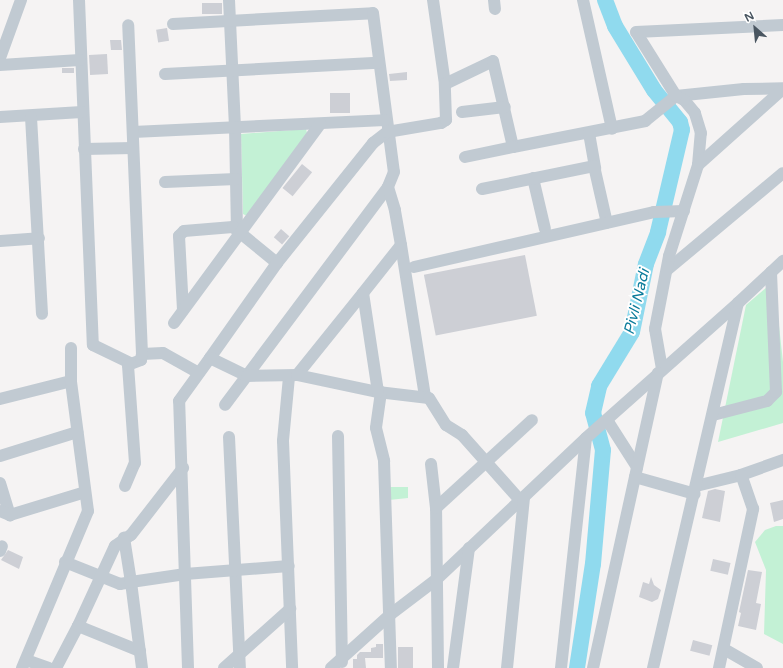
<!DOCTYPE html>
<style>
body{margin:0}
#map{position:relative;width:783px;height:668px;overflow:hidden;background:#f5f3f3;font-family:"Varela Round",sans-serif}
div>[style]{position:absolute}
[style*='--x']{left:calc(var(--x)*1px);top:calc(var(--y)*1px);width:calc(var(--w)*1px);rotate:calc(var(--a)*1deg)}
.green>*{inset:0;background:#c3f1d5}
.river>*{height:16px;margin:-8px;padding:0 8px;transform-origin:8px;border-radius:8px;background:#90daee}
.building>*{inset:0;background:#cdcfd5;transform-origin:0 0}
.minor>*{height:12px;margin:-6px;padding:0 6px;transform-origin:6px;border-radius:6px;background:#c1cad2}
span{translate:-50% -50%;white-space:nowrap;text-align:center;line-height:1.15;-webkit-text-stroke:4px #fff;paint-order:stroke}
.water-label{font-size:15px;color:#0c7c9b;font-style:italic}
.north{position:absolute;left:735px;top:8px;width:40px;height:40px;-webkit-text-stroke:3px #fff;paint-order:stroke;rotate:333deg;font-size:11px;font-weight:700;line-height:16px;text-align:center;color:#4a5661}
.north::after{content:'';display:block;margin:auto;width:14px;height:18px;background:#4a5661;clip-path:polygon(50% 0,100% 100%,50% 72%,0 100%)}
</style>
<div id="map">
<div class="green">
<i style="clip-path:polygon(306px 129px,307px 133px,247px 216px,243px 214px,241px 134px)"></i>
<i style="clip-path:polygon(774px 281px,783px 362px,783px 423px,718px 442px,746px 305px)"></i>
<i style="clip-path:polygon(388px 487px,408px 487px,408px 498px,389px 500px)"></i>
<i style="clip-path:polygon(776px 526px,783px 526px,783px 644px,764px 634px,766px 570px,755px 542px,765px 530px)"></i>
</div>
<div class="river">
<i style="--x:577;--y:668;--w:105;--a:-81.3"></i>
<i style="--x:593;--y:564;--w:114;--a:-85"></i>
<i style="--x:603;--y:450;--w:38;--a:-105"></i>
<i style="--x:593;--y:413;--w:28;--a:-77"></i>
<i style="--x:599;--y:386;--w:63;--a:-58.6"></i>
<i style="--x:632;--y:332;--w:69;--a:-78.4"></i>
<i style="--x:646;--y:264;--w:34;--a:-69"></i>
<i style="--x:658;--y:232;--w:105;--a:-76.8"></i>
<i style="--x:682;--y:130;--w:8;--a:-104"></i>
<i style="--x:680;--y:122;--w:41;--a:-129.1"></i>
<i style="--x:654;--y:90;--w:75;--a:-121.4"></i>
<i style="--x:615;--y:26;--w:28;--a:-111"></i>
</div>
<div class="building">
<i style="left:222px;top:3px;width:11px;height:20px;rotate:90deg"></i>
<i style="left:167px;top:28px;width:13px;height:11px;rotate:81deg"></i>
<i style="clip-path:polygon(110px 40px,121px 40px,122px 50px,111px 50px)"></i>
<i style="left:107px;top:54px;width:20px;height:18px;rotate:87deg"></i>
<i style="left:74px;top:68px;width:5px;height:12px;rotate:90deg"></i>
<i style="clip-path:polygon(407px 72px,407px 80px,390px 81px,389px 74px)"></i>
<i style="left:330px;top:93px;width:20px;height:20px"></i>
<i style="left:302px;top:164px;width:13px;height:31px;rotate:39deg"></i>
<i style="left:281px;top:229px;width:11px;height:11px;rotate:41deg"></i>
<i style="left:525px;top:255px;width:62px;height:103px;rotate:79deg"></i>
<i style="clip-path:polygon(715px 489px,725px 491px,720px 522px,702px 518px,708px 491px)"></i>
<i style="clip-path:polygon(783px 500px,783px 519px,774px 522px,770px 503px)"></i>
<i style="clip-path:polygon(8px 550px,23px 557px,19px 569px,1px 560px)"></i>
<i style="left:713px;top:559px;width:18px;height:12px;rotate:13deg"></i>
<i style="clip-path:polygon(748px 570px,762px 572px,756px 603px,761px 604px,756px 630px,738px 626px,741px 613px,739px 612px)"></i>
<i style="clip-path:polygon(651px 577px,654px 585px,661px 590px,658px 599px,652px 602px,639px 597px,643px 582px,649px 584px)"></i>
<i style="left:693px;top:640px;width:20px;height:11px;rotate:15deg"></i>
<i style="clip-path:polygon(376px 644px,383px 644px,383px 658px,365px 658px,366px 668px,353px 668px,353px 659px,357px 659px,357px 655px,360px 652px,371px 652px,371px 648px,376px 647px)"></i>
<i style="left:398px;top:647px;width:15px;height:21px"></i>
</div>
<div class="minor">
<i style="--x:79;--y:0;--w:345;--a:87.7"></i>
<i style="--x:93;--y:345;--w:41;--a:25.9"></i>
<i style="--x:229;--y:0;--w:127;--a:87.3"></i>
<i style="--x:235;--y:127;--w:101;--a:88.9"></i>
<i style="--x:433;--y:0;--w:85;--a:81.9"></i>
<i style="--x:445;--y:84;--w:53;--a:-25.6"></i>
<i style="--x:493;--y:61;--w:88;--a:76.9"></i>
<i style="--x:513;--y:147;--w:135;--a:-11.1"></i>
<i style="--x:645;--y:121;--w:40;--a:-39"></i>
<i style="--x:676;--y:96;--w:68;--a:-5.9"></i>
<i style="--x:744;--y:89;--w:39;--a:-1"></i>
<i style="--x:494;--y:0;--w:9;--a:84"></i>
<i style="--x:583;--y:0;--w:132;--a:77.3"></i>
<i style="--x:173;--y:24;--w:200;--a:-3.1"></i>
<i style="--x:373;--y:13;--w:160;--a:82.5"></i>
<i style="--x:394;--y:172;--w:16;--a:112"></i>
<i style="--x:388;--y:187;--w:272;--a:126.8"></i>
<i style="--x:0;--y:58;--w:62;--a:-70.1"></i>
<i style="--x:0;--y:65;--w:80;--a:-3.6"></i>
<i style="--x:165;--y:74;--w:213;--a:-3"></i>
<i style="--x:462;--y:112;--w:43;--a:-6.6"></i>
<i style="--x:0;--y:117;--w:82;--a:-3.5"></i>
<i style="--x:31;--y:117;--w:197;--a:86.8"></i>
<i style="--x:133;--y:132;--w:252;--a:-2.7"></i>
<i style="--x:589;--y:133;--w:36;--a:80"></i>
<i style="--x:84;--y:149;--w:49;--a:-1.2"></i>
<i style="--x:465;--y:157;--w:49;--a:-11.8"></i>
<i style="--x:698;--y:165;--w:32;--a:-85"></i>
<i style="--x:701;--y:133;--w:21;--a:-107"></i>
<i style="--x:695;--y:113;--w:17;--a:-130"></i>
<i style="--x:684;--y:100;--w:9;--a:-153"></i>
<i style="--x:676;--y:96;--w:75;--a:-122"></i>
<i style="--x:636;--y:32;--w:147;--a:-2.7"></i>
<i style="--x:533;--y:178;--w:52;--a:76.8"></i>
<i style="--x:165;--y:182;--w:71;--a:-2.4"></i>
<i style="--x:482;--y:189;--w:114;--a:-11.6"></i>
<i style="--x:594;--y:166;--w:58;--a:77.2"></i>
<i style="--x:0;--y:241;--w:39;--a:-4"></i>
<i style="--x:401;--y:245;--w:154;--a:81"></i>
<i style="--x:277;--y:263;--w:154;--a:-51.3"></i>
<i style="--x:373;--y:143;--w:18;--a:-38"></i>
<i style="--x:387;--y:132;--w:55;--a:-9.5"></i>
<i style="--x:441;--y:123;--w:6;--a:-31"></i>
<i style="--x:446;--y:120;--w:36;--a:-92"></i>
<i style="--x:414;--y:267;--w:246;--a:-12.9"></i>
<i style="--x:654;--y:212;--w:30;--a:-2"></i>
<i style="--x:667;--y:270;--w:151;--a:-39.9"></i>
<i style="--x:183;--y:310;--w:74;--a:-93.1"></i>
<i style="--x:179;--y:236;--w:7;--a:-45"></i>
<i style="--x:184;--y:231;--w:49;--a:-4.7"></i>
<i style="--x:233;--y:227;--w:57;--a:39.3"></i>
<i style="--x:277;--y:263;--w:116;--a:125.2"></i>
<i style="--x:174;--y:323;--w:247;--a:-53.7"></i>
<i style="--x:142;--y:354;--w:21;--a:-3"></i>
<i style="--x:163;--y:353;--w:41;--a:29.1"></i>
<i style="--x:662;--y:369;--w:41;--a:-99.9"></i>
<i style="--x:655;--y:329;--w:74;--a:-79.1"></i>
<i style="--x:669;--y:256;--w:96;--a:-72.3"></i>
<i style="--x:698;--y:165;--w:114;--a:-41.8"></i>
<i style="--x:297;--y:375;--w:105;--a:-51.2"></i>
<i style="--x:289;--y:377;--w:64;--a:95.4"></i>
<i style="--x:283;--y:441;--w:227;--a:87.7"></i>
<i style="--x:378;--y:392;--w:51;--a:6.7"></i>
<i style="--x:429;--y:398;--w:32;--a:58"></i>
<i style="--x:446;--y:425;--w:19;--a:32"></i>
<i style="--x:462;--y:435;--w:87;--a:48.3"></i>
<i style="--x:381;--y:392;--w:36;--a:98"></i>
<i style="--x:376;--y:428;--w:34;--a:76"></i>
<i style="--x:384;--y:461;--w:207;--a:88.1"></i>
<i style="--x:0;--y:399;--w:73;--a:-14.2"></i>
<i style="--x:713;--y:415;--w:56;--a:-14.5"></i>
<i style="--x:767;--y:401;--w:13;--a:-45"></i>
<i style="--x:776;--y:392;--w:120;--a:-92.4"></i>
<i style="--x:607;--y:420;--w:56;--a:57.4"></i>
<i style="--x:338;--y:436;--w:226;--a:89"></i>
<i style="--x:229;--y:437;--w:231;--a:87.3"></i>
<i style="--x:0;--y:456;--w:81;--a:-17.3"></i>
<i style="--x:431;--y:464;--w:44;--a:83.5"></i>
<i style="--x:635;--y:477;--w:62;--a:15.8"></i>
<i style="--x:0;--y:483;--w:34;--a:73"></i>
<i style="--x:125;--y:486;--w:25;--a:-67"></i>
<i style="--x:135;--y:463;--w:98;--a:-94.1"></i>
<i style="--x:128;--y:365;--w:14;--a:-21"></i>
<i style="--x:141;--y:360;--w:6;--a:-81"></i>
<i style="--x:142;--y:354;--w:329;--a:-92.4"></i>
<i style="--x:696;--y:486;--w:46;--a:-13.7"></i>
<i style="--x:741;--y:475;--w:45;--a:-19.7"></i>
<i style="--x:0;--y:511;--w:11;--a:22"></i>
<i style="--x:10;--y:515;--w:78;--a:-17"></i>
<i style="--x:0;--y:551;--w:5;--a:-68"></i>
<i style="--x:65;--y:562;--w:59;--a:21.8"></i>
<i style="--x:120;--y:584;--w:11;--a:-10"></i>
<i style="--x:131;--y:582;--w:45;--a:-99"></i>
<i style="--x:78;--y:626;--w:88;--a:-65.2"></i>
<i style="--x:115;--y:546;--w:19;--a:-35"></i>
<i style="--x:131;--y:535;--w:85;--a:-52.2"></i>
<i style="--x:724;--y:649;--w:38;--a:30"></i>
<i style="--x:26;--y:660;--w:24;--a:19"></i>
<i style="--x:22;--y:668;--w:170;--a:-67.2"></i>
<i style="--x:88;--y:511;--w:131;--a:-97.5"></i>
<i style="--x:71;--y:381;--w:33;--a:-90"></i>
<i style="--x:56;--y:668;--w:47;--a:-62.4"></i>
<i style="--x:78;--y:626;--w:67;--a:22"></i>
<i style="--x:142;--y:668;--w:87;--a:-97.3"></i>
<i style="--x:131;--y:582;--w:55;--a:-8.4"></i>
<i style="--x:185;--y:574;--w:104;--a:-4.4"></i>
<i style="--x:188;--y:668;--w:267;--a:-91.9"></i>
<i style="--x:179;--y:401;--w:53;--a:-54.2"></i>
<i style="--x:210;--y:358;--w:41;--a:25.9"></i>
<i style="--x:247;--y:376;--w:50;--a:-1.1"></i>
<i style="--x:297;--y:375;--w:83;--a:11.9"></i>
<i style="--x:378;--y:392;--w:100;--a:-98.6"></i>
<i style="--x:363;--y:293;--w:61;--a:-51.6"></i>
<i style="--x:401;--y:245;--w:36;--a:-100"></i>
<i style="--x:395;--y:210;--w:24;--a:-107"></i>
<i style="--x:224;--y:668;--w:89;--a:-41.8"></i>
<i style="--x:331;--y:668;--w:81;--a:-42"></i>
<i style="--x:391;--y:614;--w:58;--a:-37.3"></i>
<i style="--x:437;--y:579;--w:205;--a:-43.4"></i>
<i style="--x:586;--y:438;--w:203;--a:-41.6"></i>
<i style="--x:438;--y:668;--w:160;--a:-90.7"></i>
<i style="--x:436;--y:508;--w:130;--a:-42.5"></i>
<i style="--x:453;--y:668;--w:121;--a:-82.4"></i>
<i style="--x:507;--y:668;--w:172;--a:-84.3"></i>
<i style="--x:561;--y:668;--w:231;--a:-83.8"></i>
<i style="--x:593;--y:668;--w:302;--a:-77.6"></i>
<i style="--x:653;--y:668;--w:375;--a:-76.9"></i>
<i style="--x:738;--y:303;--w:62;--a:-43"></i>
<i style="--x:719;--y:668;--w:163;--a:-77.9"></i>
<i style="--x:753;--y:509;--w:36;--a:-109"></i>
</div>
<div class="water-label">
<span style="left:637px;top:302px;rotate:-76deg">Pivli Nadi</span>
</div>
<div class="north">N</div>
</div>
